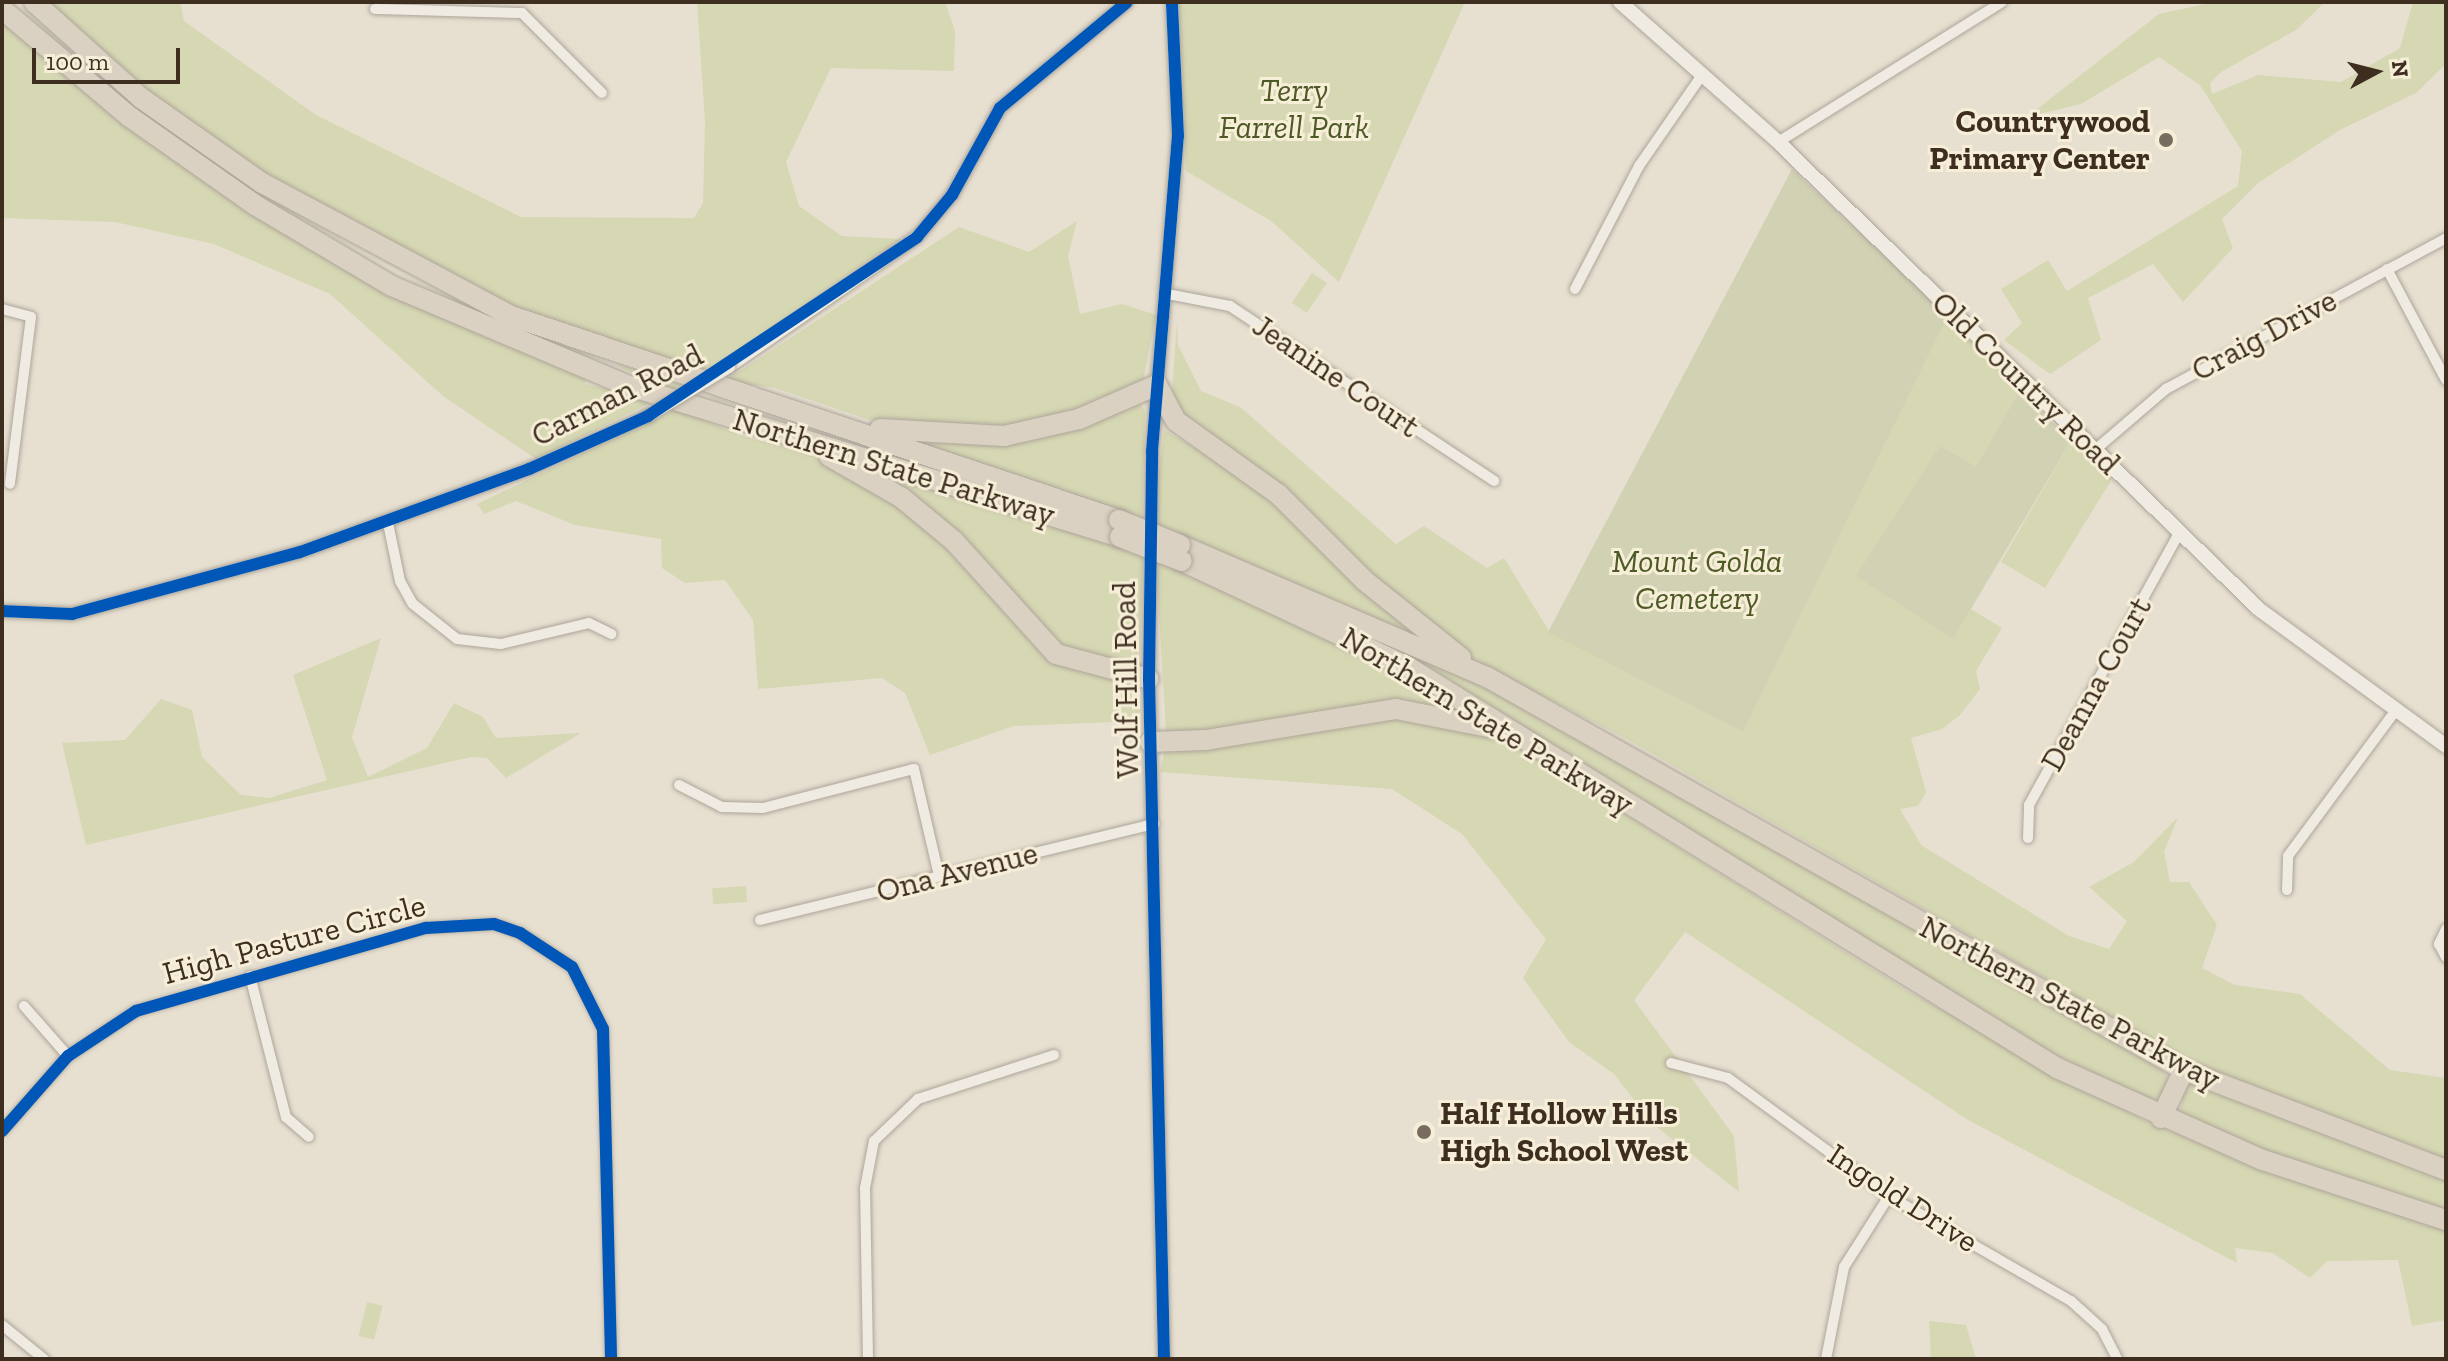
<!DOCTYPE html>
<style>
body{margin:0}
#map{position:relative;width:2448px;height:1361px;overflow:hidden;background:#e7e0d1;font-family:"Zilla Slab",serif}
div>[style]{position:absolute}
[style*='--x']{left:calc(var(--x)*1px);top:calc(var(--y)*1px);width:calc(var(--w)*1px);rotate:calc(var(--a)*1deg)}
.green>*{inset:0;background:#d6d7b3;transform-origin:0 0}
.cemetery>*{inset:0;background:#d1d1b3}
.roads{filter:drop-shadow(0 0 2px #ada599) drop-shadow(0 0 2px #ada599)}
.minor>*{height:10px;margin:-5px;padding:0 5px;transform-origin:5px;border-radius:5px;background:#efebe3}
.tertiary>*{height:12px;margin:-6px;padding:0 6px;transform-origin:6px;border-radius:6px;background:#efebe3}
.secondary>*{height:14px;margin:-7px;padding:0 7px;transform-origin:7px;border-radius:7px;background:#efebe3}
.motorway>*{height:20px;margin:-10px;padding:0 10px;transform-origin:10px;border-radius:10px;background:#dad1c2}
.bridges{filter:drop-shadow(0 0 2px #ada599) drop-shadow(0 0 2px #ada599)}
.tertiary-bridge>*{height:12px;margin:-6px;padding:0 6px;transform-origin:6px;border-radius:6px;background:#efebe3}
.motorway-bridge>*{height:20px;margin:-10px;padding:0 10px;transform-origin:10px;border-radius:10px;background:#dad1c2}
.cycleway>*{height:12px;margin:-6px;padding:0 6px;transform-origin:6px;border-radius:6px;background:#0057b8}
.dots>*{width:22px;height:22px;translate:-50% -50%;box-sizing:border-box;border:4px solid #f7eed8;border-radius:50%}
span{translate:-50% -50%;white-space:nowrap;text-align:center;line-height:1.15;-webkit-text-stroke:6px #f7eed8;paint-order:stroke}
.park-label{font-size:32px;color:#4d5a26;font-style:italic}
.poi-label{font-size:32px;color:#3d2e20;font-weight:700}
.right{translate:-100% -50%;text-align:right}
.left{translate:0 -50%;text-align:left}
.street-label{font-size:32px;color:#3d2e20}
.frame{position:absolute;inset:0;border:4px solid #3d2e20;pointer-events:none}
.north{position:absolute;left:2336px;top:32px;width:80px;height:80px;-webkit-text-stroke:6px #f7eed8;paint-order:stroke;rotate:83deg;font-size:22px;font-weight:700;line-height:32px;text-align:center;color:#3d2e20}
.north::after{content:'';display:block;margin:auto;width:28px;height:36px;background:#3d2e20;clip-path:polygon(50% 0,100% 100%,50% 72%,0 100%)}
.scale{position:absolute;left:32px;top:48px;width:148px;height:36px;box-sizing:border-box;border:4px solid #3d2e20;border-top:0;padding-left:10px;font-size:24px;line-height:28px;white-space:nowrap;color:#3d2e20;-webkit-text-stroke:6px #f7eed8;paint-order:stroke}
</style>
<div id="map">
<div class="green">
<i style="clip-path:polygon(45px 2px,180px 2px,184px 21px,316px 115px,521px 217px,694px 218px,703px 203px,705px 121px,697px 2px,945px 2px,955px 31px,954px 71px,831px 68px,786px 162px,799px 206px,842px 236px,901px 239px,705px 372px,517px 310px,253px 168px,148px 92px)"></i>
<i style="clip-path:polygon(1179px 2px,1465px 2px,1339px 282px,1271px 221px,1186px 171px)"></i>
<i style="clip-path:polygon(2215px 2px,2325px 2px,2296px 30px,2221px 72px,2210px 83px,2212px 94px,2258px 75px,2341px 82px,2400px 48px,2413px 2px,2446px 2px,2446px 64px,2416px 93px,2340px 130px,2258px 183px,2222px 219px,2233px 248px,2183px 302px,2153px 264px,2088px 298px,2101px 340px,2050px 374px,2004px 340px,2022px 323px,2001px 289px,2048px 260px,2067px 291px,2238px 186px,2242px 151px,2200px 85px,2159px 57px,2081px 104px,2027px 117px,2159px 14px)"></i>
<i style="clip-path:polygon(2px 17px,218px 187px,586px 376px,585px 384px,656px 400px,536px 459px,443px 396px,330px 294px,214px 244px,115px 222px,2px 218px)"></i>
<i style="clip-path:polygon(1077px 221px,1068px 256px,1080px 314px,1122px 304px,1156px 315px,1142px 386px,1082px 412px,997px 432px,875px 422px,775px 388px,725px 381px,959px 227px,1029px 252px)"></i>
<i style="left:1312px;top:273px;width:18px;height:36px;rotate:34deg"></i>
<i style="clip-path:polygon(1948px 316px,2020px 390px,1976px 466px,1940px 446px,1952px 639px,1971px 609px,2002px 628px,1976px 671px,1980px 689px,1960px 715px,1942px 729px,1911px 738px,1926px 792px,1918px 806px,1900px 809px,1921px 845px,2069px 936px,2109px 949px,2127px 921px,2089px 887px,2134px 862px,2178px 817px,2164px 852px,2170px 882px,2189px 882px,2217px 925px,2202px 968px,2235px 985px,2300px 994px,2390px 1070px,2446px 1078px,2446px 1162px,2223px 1080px,1625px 738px,1473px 660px,1171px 406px,1177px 321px,1178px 345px,1201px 391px,1240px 407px,1396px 544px,1424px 526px,1487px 568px,1504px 558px,1549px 631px,1743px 732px)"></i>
<i style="clip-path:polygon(614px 364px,625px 366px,686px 383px,669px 392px)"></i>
<i style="clip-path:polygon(1138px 400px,1145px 411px,1142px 519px,925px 445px)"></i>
<i style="clip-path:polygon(678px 408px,739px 435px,811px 454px,912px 512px,1048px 659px,1132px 686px,1140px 695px,1141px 732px,1114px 722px,1014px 726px,930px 755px,905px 693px,882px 678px,758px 689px,753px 620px,725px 580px,685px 583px,662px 568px,661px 539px,575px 525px,516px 501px,484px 514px,477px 504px)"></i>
<i style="clip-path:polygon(1164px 430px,1268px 490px,1427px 642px,1153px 523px)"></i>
<i style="clip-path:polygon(2071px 441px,2112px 479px,2045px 588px,2001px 562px)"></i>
<i style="clip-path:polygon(860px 464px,1143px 555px,1140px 663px,1131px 668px,1046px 640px)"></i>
<i style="clip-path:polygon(1156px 560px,1323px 630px,1477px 717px,1440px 708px,1207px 737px,1166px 732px)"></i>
<i style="clip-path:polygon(1310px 609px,1422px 654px,1554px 721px,1914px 926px,2162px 1070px,2169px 1080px,2163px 1098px,2150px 1101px,2094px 1081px,1421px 663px)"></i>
<i style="clip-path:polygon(381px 638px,352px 737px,368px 777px,427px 748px,454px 703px,483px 717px,496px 738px,581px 733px,506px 778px,487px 758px,471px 757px,86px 845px,62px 743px,125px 740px,161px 699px,192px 710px,202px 757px,241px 795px,269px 798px,327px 780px,293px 675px)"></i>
<i style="clip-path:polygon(1387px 713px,1481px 729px,1508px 741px,1906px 990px,2146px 1121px,2269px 1172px,2446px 1228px,2446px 1320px,2412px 1326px,2398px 1260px,2327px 1261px,2310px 1278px,2273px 1253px,2235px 1248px,2237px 1263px,1968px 1120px,1685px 932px,1634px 1000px,1734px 1136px,1739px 1192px,1653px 1124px,1614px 1074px,1569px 1042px,1523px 978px,1546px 939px,1462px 834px,1392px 789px,1160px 772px,1165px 750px)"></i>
<i style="left:746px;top:886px;width:16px;height:34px;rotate:86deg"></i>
<i style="clip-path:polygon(2192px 1084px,2446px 1177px,2446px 1213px,2280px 1158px,2180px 1112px,2185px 1085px)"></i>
<i style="left:367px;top:1302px;width:16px;height:35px;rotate:14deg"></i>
<i style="clip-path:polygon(1929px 1321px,1966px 1325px,1976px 1359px,1931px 1359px)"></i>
</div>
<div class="cemetery">
<i style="clip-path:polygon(1792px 169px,1948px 316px,1743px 732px,1548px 632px)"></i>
<i style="clip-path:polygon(2020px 390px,2071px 441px,1953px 639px,1856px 576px,1940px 446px,1976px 466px)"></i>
</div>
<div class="roads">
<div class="minor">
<i style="--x:375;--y:9;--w:147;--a:1.6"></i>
<i style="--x:522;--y:13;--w:113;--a:45"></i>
<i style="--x:1778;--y:142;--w:264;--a:-32"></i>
<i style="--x:2387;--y:269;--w:126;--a:62"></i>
<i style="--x:1575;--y:289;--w:139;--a:-62.5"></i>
<i style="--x:1639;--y:166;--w:111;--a:-55.3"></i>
<i style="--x:1168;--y:294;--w:63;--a:11"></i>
<i style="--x:1230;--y:306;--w:317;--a:33.5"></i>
<i style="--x:2;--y:309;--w:30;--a:15"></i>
<i style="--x:31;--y:317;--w:168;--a:97.2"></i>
<i style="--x:2095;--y:450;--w:94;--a:-40.7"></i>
<i style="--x:2166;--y:389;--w:318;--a:-28.3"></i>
<i style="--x:388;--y:523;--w:59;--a:78.3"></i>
<i style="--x:400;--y:581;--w:26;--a:61"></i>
<i style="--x:413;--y:604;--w:56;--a:38.5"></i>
<i style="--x:457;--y:639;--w:44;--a:6.5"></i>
<i style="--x:501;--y:644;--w:90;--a:-13.4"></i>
<i style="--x:589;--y:623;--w:25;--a:26"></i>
<i style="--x:679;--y:785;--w:48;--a:27.1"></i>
<i style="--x:722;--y:807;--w:41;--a:1.4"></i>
<i style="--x:763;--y:808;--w:156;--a:-14.5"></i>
<i style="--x:914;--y:769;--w:110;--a:76.8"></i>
<i style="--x:2028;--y:838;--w:33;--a:-88"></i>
<i style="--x:2029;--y:805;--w:311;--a:-61.1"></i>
<i style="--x:2287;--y:890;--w:34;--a:-88"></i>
<i style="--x:2288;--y:856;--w:182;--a:-53.5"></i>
<i style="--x:760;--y:920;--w:406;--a:-13.7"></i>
<i style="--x:2446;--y:929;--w:17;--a:115"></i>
<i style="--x:2439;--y:944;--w:15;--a:62"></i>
<i style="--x:250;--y:976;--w:146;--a:75.7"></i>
<i style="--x:286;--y:1117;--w:30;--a:41"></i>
<i style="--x:24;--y:1006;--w:67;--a:48.7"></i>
<i style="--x:1671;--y:1063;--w:59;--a:14.7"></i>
<i style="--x:1728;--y:1078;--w:200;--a:36.2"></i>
<i style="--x:1889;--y:1196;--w:210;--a:30"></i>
<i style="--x:2071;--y:1301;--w:42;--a:42.1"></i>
<i style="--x:2102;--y:1329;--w:34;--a:63"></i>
<i style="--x:2;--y:1131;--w:100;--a:-48.7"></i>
<i style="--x:68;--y:1056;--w:82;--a:-33.5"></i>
<i style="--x:136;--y:1011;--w:302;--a:-16"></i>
<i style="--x:426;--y:928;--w:68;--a:-3.4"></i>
<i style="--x:494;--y:924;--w:28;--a:19"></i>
<i style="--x:520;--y:933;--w:62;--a:33.2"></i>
<i style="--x:572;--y:967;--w:69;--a:63.4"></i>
<i style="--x:603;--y:1029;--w:330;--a:88.6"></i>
<i style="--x:2;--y:1325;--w:54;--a:39"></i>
<i style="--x:868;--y:1359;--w:171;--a:-91"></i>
<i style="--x:865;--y:1188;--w:48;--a:-79.2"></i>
<i style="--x:874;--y:1141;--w:61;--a:-43.7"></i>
<i style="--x:918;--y:1099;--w:143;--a:-17.9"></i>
<i style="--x:1826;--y:1359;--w:94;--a:-78.9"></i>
<i style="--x:1844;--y:1267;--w:84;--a:-57.6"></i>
</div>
<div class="tertiary">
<i style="--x:729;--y:367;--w:229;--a:-34.7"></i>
<i style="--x:917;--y:237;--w:55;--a:-50.2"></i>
<i style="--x:952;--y:195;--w:99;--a:-61.1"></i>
<i style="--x:1000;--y:108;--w:165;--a:-39.8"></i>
<i style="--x:2;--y:611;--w:70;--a:2.5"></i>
<i style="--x:72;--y:614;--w:236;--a:-15.2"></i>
<i style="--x:300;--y:552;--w:244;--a:-19.9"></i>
<i style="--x:529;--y:469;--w:130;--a:-24"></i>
<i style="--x:1164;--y:1359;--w:680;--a:-91.26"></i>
<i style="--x:1149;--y:679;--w:228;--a:-89.2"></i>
<i style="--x:1152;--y:451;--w:316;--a:-85.3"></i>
<i style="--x:1178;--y:136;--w:134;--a:-92.6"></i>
</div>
<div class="secondary">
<i style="--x:1620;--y:2;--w:211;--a:41.5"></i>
<i style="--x:1778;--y:142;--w:672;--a:44.16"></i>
<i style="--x:2260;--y:610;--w:230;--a:36.2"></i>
</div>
<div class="motorway">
<i style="--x:34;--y:2;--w:144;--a:41.9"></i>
<i style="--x:141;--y:98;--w:148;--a:35.1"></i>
<i style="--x:262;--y:183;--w:282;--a:28.1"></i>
<i style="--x:511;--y:316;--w:641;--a:18.55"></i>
<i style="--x:2;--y:9;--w:167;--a:40.2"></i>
<i style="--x:130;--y:117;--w:153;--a:35.1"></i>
<i style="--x:255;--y:205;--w:159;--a:30.6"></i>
<i style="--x:392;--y:286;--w:254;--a:22.9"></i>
<i style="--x:626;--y:385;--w:517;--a:17.1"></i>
<i style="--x:880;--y:429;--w:124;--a:3.2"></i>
<i style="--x:1004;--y:436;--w:77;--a:-12.8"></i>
<i style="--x:1079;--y:419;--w:85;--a:-23.6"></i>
<i style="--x:1157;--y:385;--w:41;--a:62.2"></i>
<i style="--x:1176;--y:421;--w:125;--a:35.6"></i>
<i style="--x:1278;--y:494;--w:123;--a:45"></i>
<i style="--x:1365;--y:581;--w:123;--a:38.7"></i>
<i style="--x:829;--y:456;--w:84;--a:29.9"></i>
<i style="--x:902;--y:498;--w:67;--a:39.6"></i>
<i style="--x:954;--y:541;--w:152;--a:47.9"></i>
<i style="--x:1056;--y:654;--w:96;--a:15"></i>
<i style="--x:1180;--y:545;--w:334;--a:23.3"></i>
<i style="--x:1487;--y:677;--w:800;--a:29.42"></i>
<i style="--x:2184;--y:1070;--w:280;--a:20.9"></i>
<i style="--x:1182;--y:561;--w:250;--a:25.1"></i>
<i style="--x:1408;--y:667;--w:763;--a:31.71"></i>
<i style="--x:2057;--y:1068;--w:226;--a:24.1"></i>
<i style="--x:2263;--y:1160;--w:193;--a:18.2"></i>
<i style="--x:1150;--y:742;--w:56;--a:-2"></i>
<i style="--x:1206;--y:740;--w:193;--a:-9.3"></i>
<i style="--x:1396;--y:709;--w:99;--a:11.1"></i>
<i style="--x:2161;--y:1118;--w:53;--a:-64.4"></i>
</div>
</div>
<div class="bridges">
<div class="tertiary-bridge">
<i style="--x:648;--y:416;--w:95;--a:-31.2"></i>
</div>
<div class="motorway-bridge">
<i style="--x:1119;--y:520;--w:66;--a:22.3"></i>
<i style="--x:1120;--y:537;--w:66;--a:21.2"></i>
</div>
</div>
<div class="cycleway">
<i style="--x:2;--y:611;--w:70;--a:2.5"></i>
<i style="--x:72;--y:614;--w:236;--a:-15.2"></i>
<i style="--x:300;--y:552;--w:244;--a:-19.9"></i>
<i style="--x:529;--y:469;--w:130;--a:-24"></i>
<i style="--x:648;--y:416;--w:323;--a:-33.6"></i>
<i style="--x:917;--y:237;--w:55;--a:-50.2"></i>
<i style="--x:952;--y:195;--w:99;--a:-61.1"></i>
<i style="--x:1000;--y:108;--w:165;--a:-39.8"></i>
<i style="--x:2;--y:1131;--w:100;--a:-48.7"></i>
<i style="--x:68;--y:1056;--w:82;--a:-33.5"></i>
<i style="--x:136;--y:1011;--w:302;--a:-16"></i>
<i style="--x:426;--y:928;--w:68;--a:-3.4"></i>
<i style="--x:494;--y:924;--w:28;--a:19"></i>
<i style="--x:520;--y:933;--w:62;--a:33.2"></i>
<i style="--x:572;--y:967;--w:69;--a:63.4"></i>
<i style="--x:603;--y:1029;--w:330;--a:88.6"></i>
<i style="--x:1164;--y:1359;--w:680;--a:-91.26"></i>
<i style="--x:1149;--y:679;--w:228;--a:-89.2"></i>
<i style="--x:1152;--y:451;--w:316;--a:-85.3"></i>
<i style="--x:1178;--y:136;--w:134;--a:-92.6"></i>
</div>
<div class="dots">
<i style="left:2166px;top:140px;background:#786c5e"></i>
<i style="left:1424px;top:1132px;background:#786c5e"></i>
</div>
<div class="park-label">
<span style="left:1294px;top:109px">Terry<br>Farrell Park</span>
<span style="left:1697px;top:580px">Mount Golda<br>Cemetery</span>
</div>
<div class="poi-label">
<span class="right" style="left:2150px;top:140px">Countrywood<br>Primary Center</span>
<span class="left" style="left:1440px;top:1132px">Half Hollow Hills<br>High School West</span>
</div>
<div class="street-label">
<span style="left:2264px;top:335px;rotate:-28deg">Craig Drive</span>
<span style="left:1336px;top:376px;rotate:34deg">Jeanine Court</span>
<span style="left:2026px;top:383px;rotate:44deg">Old Country Road</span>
<span style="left:617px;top:395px;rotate:-27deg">Carman Road</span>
<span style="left:894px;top:467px;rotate:17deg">Northern State Parkway</span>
<span style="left:1126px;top:680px;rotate:-91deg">Wolf Hill Road</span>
<span style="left:2096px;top:684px;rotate:-61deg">Deanna Court</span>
<span style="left:1487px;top:721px;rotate:31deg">Northern State Parkway</span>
<span style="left:957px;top:872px;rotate:-14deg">Ona Avenue</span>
<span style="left:294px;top:939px;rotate:-15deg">High Pasture Circle</span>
<span style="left:2070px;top:1003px;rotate:28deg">Northern State Parkway</span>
<span style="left:1903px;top:1198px;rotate:33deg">Ingold Drive</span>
</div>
<div class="frame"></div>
<div class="north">N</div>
<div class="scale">100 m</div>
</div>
